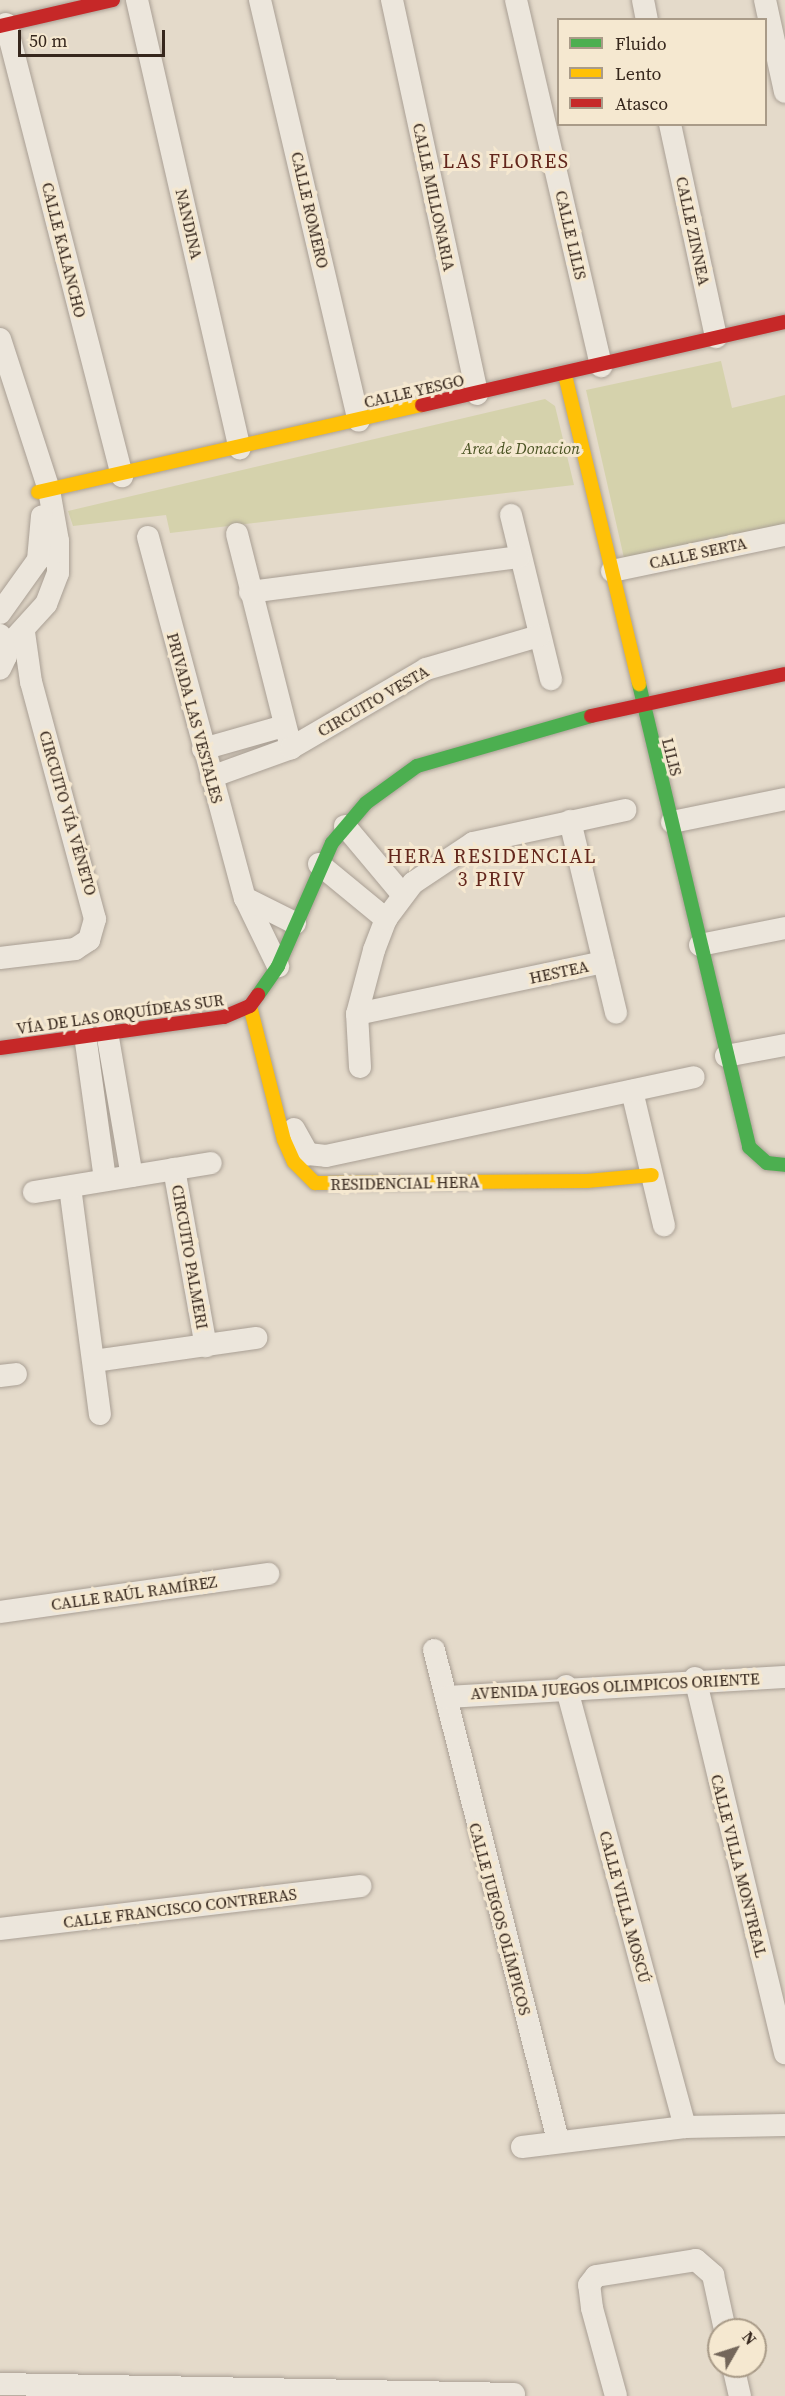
<!DOCTYPE html>
<meta charset="utf-8">
<style>
body{margin:0}
#map{position:relative;width:785px;height:2396px;overflow:hidden;background:#e4daca;font-family:"Source Serif 4",serif}
div>[style]{position:absolute}
[style*='--x']{left:calc(var(--x)*1px);top:calc(var(--y)*1px);width:calc(var(--w)*1px);rotate:calc(var(--a)*1deg)}
.green>*{inset:0;background:#d5d2ac}
.roads{filter:drop-shadow(0 0 2px #a99f94) drop-shadow(0 0 2px #a99f94)}
.street>*{height:22px;margin:-11px;padding:0 11px;transform-origin:11px;border-radius:11px;background:#ece6dc}
.fast>*{height:14px;margin:-7px;padding:0 7px;transform-origin:7px;border-radius:7px;background:#4caf50}
.slow>*{height:14px;margin:-7px;padding:0 7px;transform-origin:7px;border-radius:7px;background:#ffc107}
.jam>*{height:14px;margin:-7px;padding:0 7px;transform-origin:7px;border-radius:7px;background:#c62828}
span{translate:-50% -50%;white-space:nowrap;text-align:center;line-height:1.15;-webkit-text-stroke:6px #f5e8d0;paint-order:stroke}
.street-label{font-size:16px;color:#36271d}
.park-label{font-size:16px;color:#4a5323;font-style:italic}
.quarter-label{font-size:20px;color:#63261c;letter-spacing:1.5px}
.legend{position:absolute;left:557px;top:18px;width:210px;height:108px;box-sizing:border-box;background:#f5e8d0;border:2px solid #a99b88;margin:0;padding:8px 10px;list-style:none;font-size:18px;color:#36271d}
.legend li{display:flex;align-items:center;gap:12px;height:30px}
.legend b{width:30px;border:2px solid #a99b88}
.north{position:absolute;left:707px;top:2318px;width:60px;height:60px;box-sizing:border-box;background:#f5e8d0;border:2px solid #a99b88;border-radius:50%;rotate:51deg;font-size:16px;font-weight:700;line-height:24px;text-align:center;color:#36271d}
.north::after{content:'';display:block;margin:auto;width:21px;height:27px;background:#73665a;clip-path:polygon(50% 0,100% 100%,50% 72%,0 100%)}
.scale{position:absolute;left:18px;top:30px;width:147px;height:27px;box-sizing:border-box;border:3px solid #36271d;border-top:0;padding-left:8px;font-size:18px;line-height:21px;white-space:nowrap;color:#36271d;-webkit-text-stroke:4px #f5e8d0;paint-order:stroke}
</style>
<div id="map">
<div class="green">
<i style="clip-path:polygon(721px 361px,732px 408px,785px 395px,785px 525px,624px 558px,586px 390px)"></i>
<i style="clip-path:polygon(545px 399px,555px 406px,574px 485px,170px 533px,166px 515px,73px 526px,68px 511px)"></i>
</div>
<div class="roads">
<div class="street">
<i style="--x:137;--y:0;--w:460;--a:77.1"></i>
<i style="--x:260;--y:0;--w:432;--a:76.8"></i>
<i style="--x:392;--y:0;--w:403;--a:77.8"></i>
<i style="--x:516;--y:0;--w:376;--a:76.9"></i>
<i style="--x:643;--y:0;--w:20;--a:79"></i>
<i style="--x:765;--y:0;--w:94;--a:77.7"></i>
<i style="--x:6;--y:24;--w:467;--a:75.6"></i>
<i style="--x:670;--y:124;--w:218;--a:77.8"></i>
<i style="--x:0;--y:339;--w:159;--a:72"></i>
<i style="--x:49;--y:490;--w:52;--a:80"></i>
<i style="--x:58;--y:541;--w:32;--a:90"></i>
<i style="--x:58;--y:573;--w:33;--a:111"></i>
<i style="--x:46;--y:604;--w:59;--a:132.3"></i>
<i style="--x:511;--y:515;--w:169;--a:76.3"></i>
<i style="--x:237;--y:534;--w:221;--a:75.8"></i>
<i style="--x:148;--y:537;--w:374;--a:75"></i>
<i style="--x:245;--y:898;--w:76;--a:64.1"></i>
<i style="--x:612;--y:571;--w:177;--a:-11.8"></i>
<i style="--x:250;--y:592;--w:271;--a:-7.4"></i>
<i style="--x:0;--y:613;--w:65;--a:-54.4"></i>
<i style="--x:38;--y:560;--w:44;--a:-84.8"></i>
<i style="--x:0;--y:635;--w:22;--a:74"></i>
<i style="--x:6;--y:656;--w:14;--a:115"></i>
<i style="--x:203;--y:749;--w:84;--a:-15.9"></i>
<i style="--x:211;--y:777;--w:85;--a:-19.9"></i>
<i style="--x:291;--y:748;--w:156;--a:-30.3"></i>
<i style="--x:426;--y:669;--w:118;--a:-16.3"></i>
<i style="--x:570;--y:821;--w:197;--a:76.5"></i>
<i style="--x:672;--y:822;--w:115;--a:-11.5"></i>
<i style="--x:345;--y:826;--w:89;--a:50"></i>
<i style="--x:319;--y:864;--w:87;--a:39.4"></i>
<i style="--x:245;--y:898;--w:56;--a:26.6"></i>
<i style="--x:700;--y:945;--w:87;--a:-11.3"></i>
<i style="--x:0;--y:958;--w:76;--a:-6.8"></i>
<i style="--x:75;--y:949;--w:17;--a:-33"></i>
<i style="--x:89;--y:940;--w:22;--a:-74"></i>
<i style="--x:95;--y:919;--w:245;--a:-105.1"></i>
<i style="--x:31;--y:682;--w:50;--a:-98"></i>
<i style="--x:357;--y:1014;--w:252;--a:-11.9"></i>
<i style="--x:107;--y:1032;--w:146;--a:80.2"></i>
<i style="--x:85;--y:1035;--w:146;--a:82.1"></i>
<i style="--x:726;--y:1056;--w:60;--a:-10.6"></i>
<i style="--x:360;--y:1067;--w:53;--a:-93.2"></i>
<i style="--x:357;--y:1014;--w:66;--a:-75.1"></i>
<i style="--x:374;--y:950;--w:33;--a:-69"></i>
<i style="--x:386;--y:919;--w:45;--a:-53.1"></i>
<i style="--x:413;--y:883;--w:72;--a:-33.7"></i>
<i style="--x:473;--y:843;--w:156;--a:-12.2"></i>
<i style="--x:632;--y:1091;--w:138;--a:76.6"></i>
<i style="--x:294;--y:1129;--w:29;--a:61"></i>
<i style="--x:308;--y:1154;--w:18;--a:6"></i>
<i style="--x:326;--y:1156;--w:376;--a:-12.1"></i>
<i style="--x:174;--y:1169;--w:180;--a:79.8"></i>
<i style="--x:70;--y:1187;--w:229;--a:82.5"></i>
<i style="--x:34;--y:1192;--w:179;--a:-9.3"></i>
<i style="--x:94;--y:1361;--w:164;--a:-8.1"></i>
<i style="--x:0;--y:1376;--w:16;--a:-7"></i>
<i style="--x:0;--y:1612;--w:271;--a:-8.1"></i>
<i style="--x:434;--y:1650;--w:505;--a:75.8"></i>
<i style="--x:695;--y:1678;--w:386;--a:76.5"></i>
<i style="--x:566;--y:1686;--w:457;--a:74.9"></i>
<i style="--x:446;--y:1697;--w:340;--a:-3.4"></i>
<i style="--x:0;--y:1929;--w:363;--a:-6.8"></i>
<i style="--x:522;--y:2147;--w:164;--a:-7"></i>
<i style="--x:685;--y:2127;--w:100;--a:-1.1"></i>
<i style="--x:733;--y:2366;--w:31;--a:77"></i>
<i style="--x:0;--y:2384;--w:514;--a:1.11"></i>
<i style="--x:616;--y:2396;--w:91;--a:-105.3"></i>
<i style="--x:592;--y:2308;--w:23;--a:-97"></i>
<i style="--x:589;--y:2285;--w:11;--a:-52"></i>
<i style="--x:596;--y:2276;--w:101;--a:-9.1"></i>
<i style="--x:696;--y:2260;--w:23;--a:41"></i>
<i style="--x:713;--y:2275;--w:56;--a:77.7"></i>
</div>
<div class="fast">
<i style="--x:639;--y:684;--w:476;--a:76.6"></i>
<i style="--x:749;--y:1147;--w:24;--a:42"></i>
<i style="--x:767;--y:1163;--w:18;--a:6"></i>
<i style="--x:258;--y:995;--w:35;--a:-55"></i>
<i style="--x:278;--y:966;--w:134;--a:-66.3"></i>
<i style="--x:332;--y:843;--w:52;--a:-49.6"></i>
<i style="--x:366;--y:803;--w:63;--a:-36"></i>
<i style="--x:417;--y:766;--w:181;--a:-16"></i>
</div>
<div class="slow">
<i style="--x:565;--y:375;--w:318;--a:76.5"></i>
<i style="--x:38;--y:492;--w:394;--a:-12.8"></i>
<i style="--x:250;--y:1006;--w:138;--a:75.8"></i>
<i style="--x:284;--y:1140;--w:24;--a:66"></i>
<i style="--x:294;--y:1162;--w:30;--a:45"></i>
<i style="--x:315;--y:1183;--w:272;--a:-0.4"></i>
<i style="--x:587;--y:1181;--w:65;--a:-5.3"></i>
</div>
<div class="jam">
<i style="--x:0;--y:26;--w:116;--a:-13"></i>
<i style="--x:422;--y:405;--w:372;--a:-12.9"></i>
<i style="--x:591;--y:716;--w:198;--a:-12.2"></i>
<i style="--x:0;--y:1048;--w:226;--a:-7.9"></i>
<i style="--x:224;--y:1017;--w:28;--a:-23"></i>
<i style="--x:250;--y:1006;--w:14;--a:-54"></i>
</div>
</div>
<div class="street-label">
<span style="left:434px;top:197px;rotate:78deg">CALLE MILLONARIA</span>
<span style="left:310px;top:210px;rotate:77deg">CALLE ROMERO</span>
<span style="left:189px;top:224px;rotate:77deg">NANDINA</span>
<span style="left:693px;top:231px;rotate:78deg">CALLE ZINNEA</span>
<span style="left:571px;top:235px;rotate:77deg">CALLE LILIS</span>
<span style="left:64px;top:250px;rotate:76deg">CALLE KALANCHO</span>
<span style="left:414px;top:391px;rotate:-13deg">CALLE YESGO</span>
<span style="left:698px;top:553px;rotate:-12deg">CALLE SERTA</span>
<span style="left:373px;top:701px;rotate:-30deg">CIRCUITO VESTA</span>
<span style="left:195px;top:718px;rotate:75deg">PRIVADA LAS VESTALES</span>
<span style="left:672px;top:757px;rotate:76deg">LILIS</span>
<span style="left:68px;top:813px;rotate:74deg">CIRCUITO VÍA VÉNETO</span>
<span style="left:559px;top:972px;rotate:-12deg">HESTEA</span>
<span style="left:120px;top:1014px;rotate:-8deg">VÍA DE LAS ORQUÍDEAS SUR</span>
<span style="left:405px;top:1183px;rotate:-1deg">RESIDENCIAL HERA</span>
<span style="left:190px;top:1257px;rotate:80deg">CIRCUITO PALMERI</span>
<span style="left:134px;top:1593px;rotate:-8deg">CALLE RAÚL RAMÍREZ</span>
<span style="left:615px;top:1686px;rotate:-3deg">AVENIDA JUEGOS OLIMPICOS ORIENTE</span>
<span style="left:739px;top:1866px;rotate:76deg">CALLE VILLA MONTREAL</span>
<span style="left:625px;top:1907px;rotate:75deg">CALLE VILLA MOSCÚ</span>
<span style="left:180px;top:1908px;rotate:-7deg">CALLE FRANCISCO CONTRERAS</span>
<span style="left:500px;top:1919px;rotate:75deg">CALLE JUEGOS OLÍMPICOS</span>
</div>
<div class="park-label">
<span style="left:521px;top:448px">Area de Donacion</span>
</div>
<div class="quarter-label">
<span style="left:506px;top:161px">LAS FLORES</span>
<span style="left:492px;top:868px">HERA RESIDENCIAL<br>3 PRIV</span>
</div>
<ul class="legend">
<li><b style="height:8px;background:#4caf50"></b>Fluido</li>
<li><b style="height:8px;background:#ffc107"></b>Lento</li>
<li><b style="height:8px;background:#c62828"></b>Atasco</li>
</ul>
<div class="north">N</div>
<div class="scale">50 m</div>
</div>
